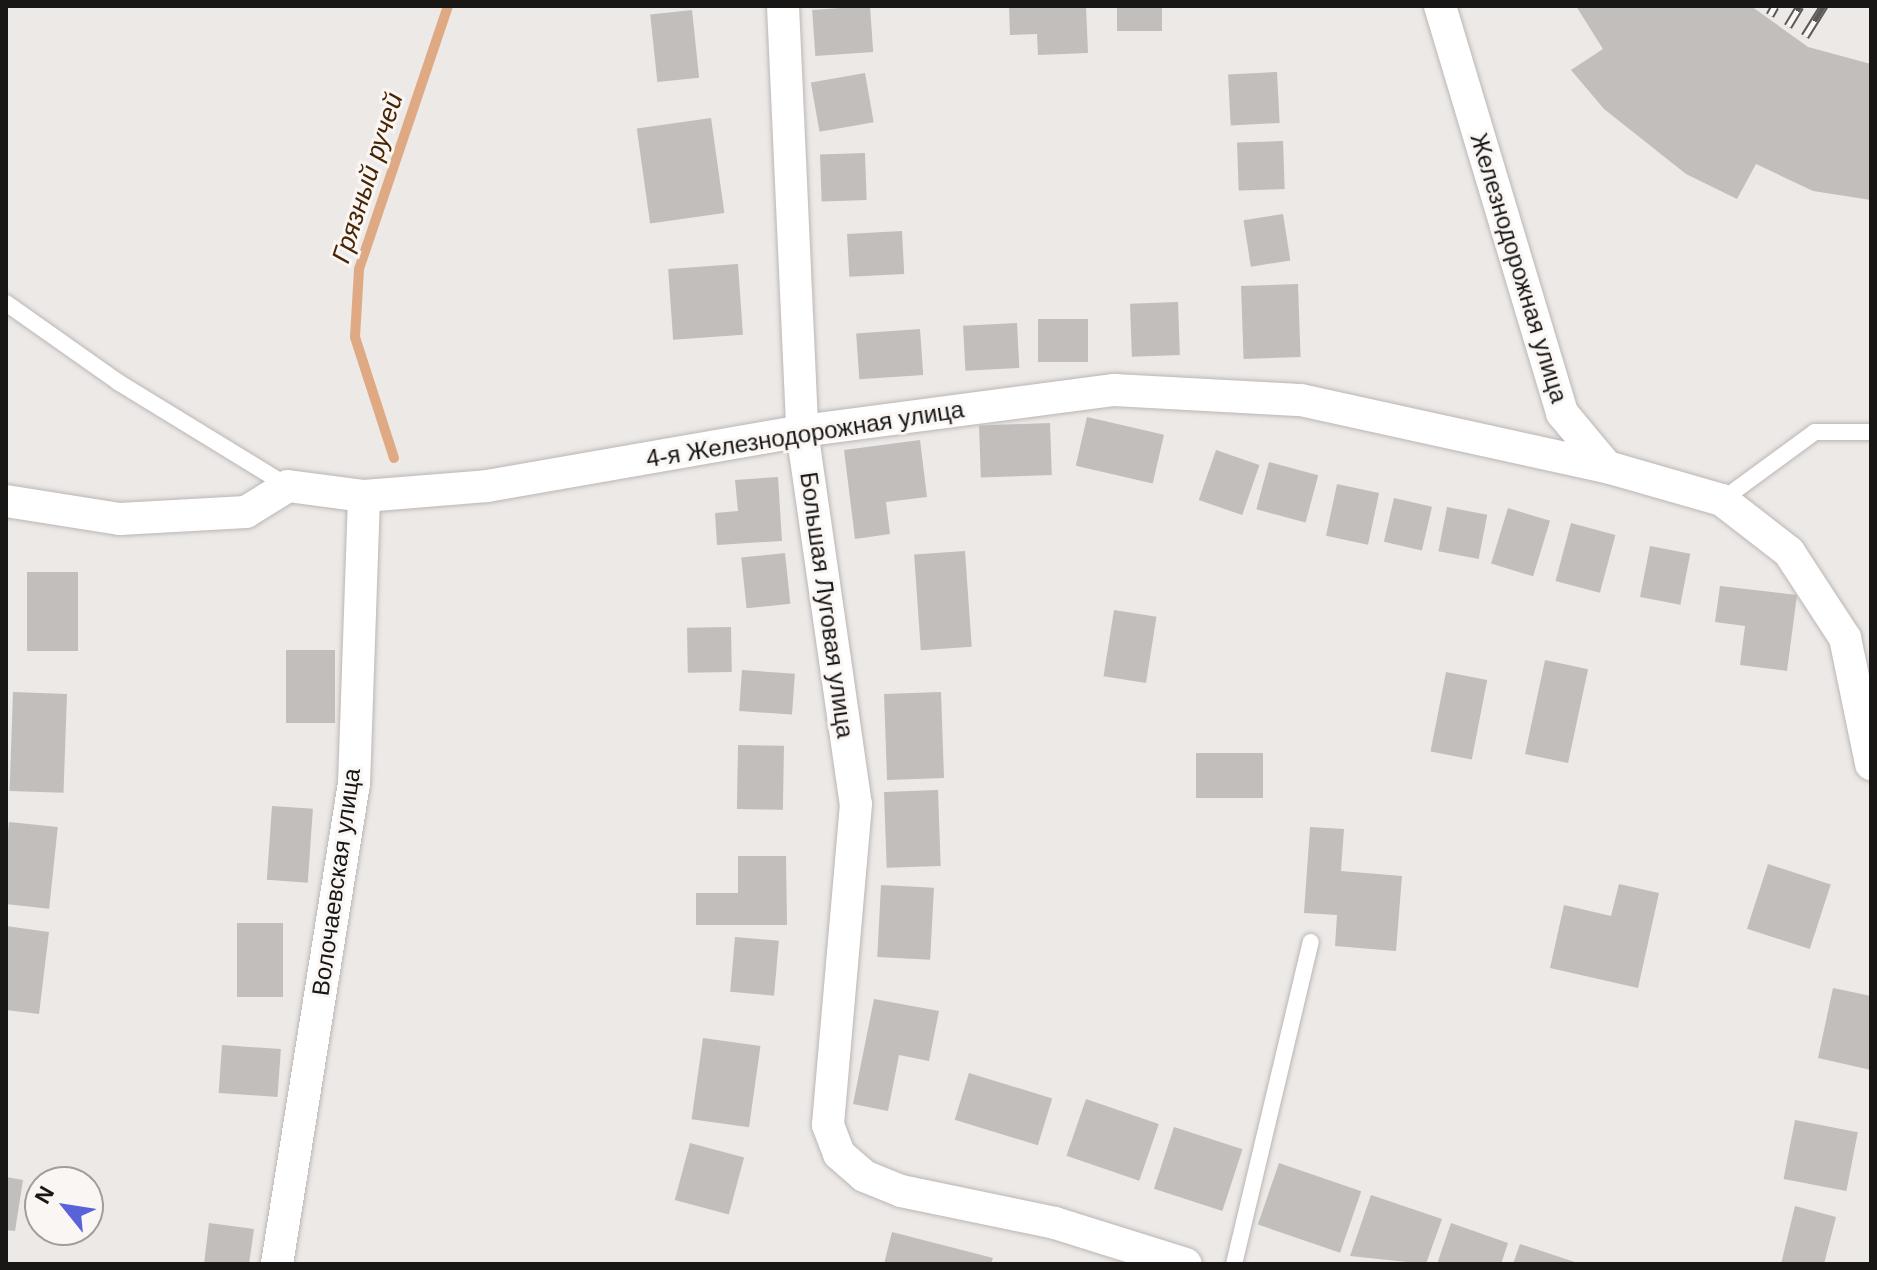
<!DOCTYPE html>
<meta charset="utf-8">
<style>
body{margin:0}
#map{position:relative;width:1877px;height:1270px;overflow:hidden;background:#ede9e6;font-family:Arial,sans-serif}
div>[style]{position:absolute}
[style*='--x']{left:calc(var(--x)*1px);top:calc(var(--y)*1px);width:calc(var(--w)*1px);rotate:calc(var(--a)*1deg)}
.stream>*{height:10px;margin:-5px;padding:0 5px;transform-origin:5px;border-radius:5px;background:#dfaa83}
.building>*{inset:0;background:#c2bebb;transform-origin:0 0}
.roads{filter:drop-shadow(0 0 2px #bbb6b4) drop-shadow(0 0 2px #bbb6b4)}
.lane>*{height:16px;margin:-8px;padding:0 8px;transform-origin:8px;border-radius:8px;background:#fff}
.street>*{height:32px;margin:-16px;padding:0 16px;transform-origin:16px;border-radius:16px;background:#fff}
.rail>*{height:9px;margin-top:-4.5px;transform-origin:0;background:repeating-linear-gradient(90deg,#faf6f3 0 18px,#5c5957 0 36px);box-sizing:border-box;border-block:2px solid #5c5957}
span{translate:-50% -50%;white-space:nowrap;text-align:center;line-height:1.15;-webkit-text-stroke:6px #faf6f3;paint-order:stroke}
.street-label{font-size:24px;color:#191716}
.water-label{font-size:26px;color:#462404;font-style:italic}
.frame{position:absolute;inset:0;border:8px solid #191716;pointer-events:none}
.north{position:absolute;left:24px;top:1166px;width:80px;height:80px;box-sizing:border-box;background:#faf6f3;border:2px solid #a09d9b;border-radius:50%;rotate:300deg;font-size:22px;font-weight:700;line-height:32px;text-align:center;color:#191716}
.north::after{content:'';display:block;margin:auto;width:28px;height:36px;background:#5a62da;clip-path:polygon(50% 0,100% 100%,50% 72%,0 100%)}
</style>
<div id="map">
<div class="stream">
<i style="--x:394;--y:458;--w:127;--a:-107.9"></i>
<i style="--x:355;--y:337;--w:68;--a:-86.6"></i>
<i style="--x:359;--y:269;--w:278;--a:-71.3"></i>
</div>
<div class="building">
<i style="left:870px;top:6px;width:46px;height:58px;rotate:86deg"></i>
<i style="clip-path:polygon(1009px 6px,1086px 6px,1088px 53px,1038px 55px,1037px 34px,1010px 35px)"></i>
<i style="left:1117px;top:6px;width:45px;height:25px"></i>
<i style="clip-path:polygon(1576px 6px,1751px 6px,1808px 47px,1871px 64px,1871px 200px,1813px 191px,1756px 164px,1737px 199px,1686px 174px,1604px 109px,1571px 70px,1603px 49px)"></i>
<i style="left:692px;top:10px;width:68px;height:42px;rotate:84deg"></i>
<i style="left:1277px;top:72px;width:51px;height:49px;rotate:87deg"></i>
<i style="left:865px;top:73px;width:50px;height:55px;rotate:80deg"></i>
<i style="left:711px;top:118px;width:96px;height:75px;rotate:82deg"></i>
<i style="left:1283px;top:141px;width:48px;height:46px;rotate:88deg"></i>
<i style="left:865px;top:153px;width:47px;height:45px;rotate:88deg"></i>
<i style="left:1283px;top:214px;width:47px;height:40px;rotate:81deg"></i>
<i style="left:902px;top:231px;width:43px;height:55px;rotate:87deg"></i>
<i style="left:738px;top:264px;width:71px;height:70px;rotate:86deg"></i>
<i style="left:1298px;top:284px;width:73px;height:57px;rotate:88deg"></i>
<i style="left:1178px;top:302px;width:53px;height:48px;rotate:88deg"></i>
<i style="left:1088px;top:319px;width:43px;height:50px;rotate:90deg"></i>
<i style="left:1017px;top:323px;width:45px;height:54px;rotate:87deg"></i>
<i style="left:920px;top:329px;width:46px;height:64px;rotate:86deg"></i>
<i style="left:1087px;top:417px;width:79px;height:50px;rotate:13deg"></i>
<i style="left:1050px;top:423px;width:52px;height:71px;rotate:88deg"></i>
<i style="clip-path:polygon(920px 440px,927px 497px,886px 502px,890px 534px,855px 539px,844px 450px)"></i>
<i style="left:1216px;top:450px;width:46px;height:53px;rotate:19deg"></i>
<i style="left:1269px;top:462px;width:51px;height:49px;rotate:15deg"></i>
<i style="clip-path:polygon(778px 477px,782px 541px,717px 545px,715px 513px,738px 511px,735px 480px)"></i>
<i style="left:1337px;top:484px;width:43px;height:53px;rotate:12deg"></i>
<i style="left:1394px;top:498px;width:39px;height:45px;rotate:13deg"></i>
<i style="left:1447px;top:507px;width:41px;height:45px;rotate:11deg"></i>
<i style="left:1508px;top:508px;width:44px;height:58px;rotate:17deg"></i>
<i style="left:1571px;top:523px;width:46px;height:60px;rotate:15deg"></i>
<i style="left:1650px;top:546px;width:41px;height:52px;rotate:11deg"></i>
<i style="left:965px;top:551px;width:96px;height:51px;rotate:86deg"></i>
<i style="left:785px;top:553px;width:51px;height:44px;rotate:84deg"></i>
<i style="left:27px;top:572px;width:51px;height:79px"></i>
<i style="clip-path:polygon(1720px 586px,1797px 595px,1787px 671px,1740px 665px,1745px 626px,1715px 622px)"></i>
<i style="left:1114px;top:610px;width:43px;height:67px;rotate:9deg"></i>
<i style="left:731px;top:627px;width:45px;height:44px;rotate:89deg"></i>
<i style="left:286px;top:650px;width:49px;height:73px"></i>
<i style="left:1545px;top:660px;width:44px;height:96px;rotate:12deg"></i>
<i style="left:742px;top:670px;width:53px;height:41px;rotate:4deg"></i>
<i style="left:1446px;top:672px;width:42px;height:81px;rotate:11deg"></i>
<i style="left:13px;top:692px;width:54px;height:99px;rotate:2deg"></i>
<i style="left:941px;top:692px;width:86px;height:57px;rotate:88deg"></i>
<i style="left:738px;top:745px;width:46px;height:64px;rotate:1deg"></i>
<i style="left:1196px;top:753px;width:67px;height:45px"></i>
<i style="left:938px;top:790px;width:76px;height:54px;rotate:88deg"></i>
<i style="left:272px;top:806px;width:41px;height:74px;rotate:4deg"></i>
<i style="left:9px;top:822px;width:49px;height:82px;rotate:6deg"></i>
<i style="clip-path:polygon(1310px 827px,1344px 829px,1341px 871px,1402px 876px,1396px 951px,1335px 946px,1337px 915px,1304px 913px)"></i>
<i style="clip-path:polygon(738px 856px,786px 856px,787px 925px,696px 925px,696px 893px,738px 893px)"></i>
<i style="left:1768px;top:864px;width:66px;height:68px;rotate:18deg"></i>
<i style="clip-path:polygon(1619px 884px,1659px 893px,1638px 988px,1550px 968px,1564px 905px,1611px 916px)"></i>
<i style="left:881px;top:885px;width:53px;height:72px;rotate:3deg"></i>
<i style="left:283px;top:923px;width:74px;height:46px;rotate:90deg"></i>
<i style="clip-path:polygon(6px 926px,49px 932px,39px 1014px,6px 1010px)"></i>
<i style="left:735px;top:937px;width:44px;height:55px;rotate:5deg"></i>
<i style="clip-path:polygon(1833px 988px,1871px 996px,1871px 1070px,1818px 1058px)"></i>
<i style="clip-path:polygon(874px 999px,939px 1011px,929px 1061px,899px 1055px,888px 1111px,853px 1104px)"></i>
<i style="left:703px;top:1038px;width:58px;height:82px;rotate:8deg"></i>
<i style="left:222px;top:1045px;width:59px;height:48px;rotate:4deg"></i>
<i style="left:969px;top:1073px;width:87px;height:49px;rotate:17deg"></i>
<i style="left:1086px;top:1099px;width:77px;height:60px;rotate:19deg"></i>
<i style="left:1795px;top:1120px;width:64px;height:60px;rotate:11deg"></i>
<i style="left:1174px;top:1127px;width:72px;height:65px;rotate:18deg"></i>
<i style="left:690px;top:1143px;width:56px;height:59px;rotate:15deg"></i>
<i style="left:1279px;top:1163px;width:87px;height:65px;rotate:19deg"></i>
<i style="clip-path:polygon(6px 1177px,23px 1180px,15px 1231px,6px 1230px)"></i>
<i style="clip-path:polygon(1371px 1195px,1442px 1219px,1426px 1264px,1350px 1256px)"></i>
<i style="clip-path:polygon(1795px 1206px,1836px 1217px,1824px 1264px,1781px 1264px)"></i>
<i style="clip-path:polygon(209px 1223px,254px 1229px,249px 1264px,204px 1264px)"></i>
<i style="clip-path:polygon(1451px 1223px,1508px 1243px,1501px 1264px,1437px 1264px)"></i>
<i style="clip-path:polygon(892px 1232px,993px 1258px,991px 1264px,884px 1264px)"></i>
<i style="clip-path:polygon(1520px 1244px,1578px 1263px,1577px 1264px,1513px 1264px)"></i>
</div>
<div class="roads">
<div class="lane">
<i style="--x:6;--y:303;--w:137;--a:35.2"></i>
<i style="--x:118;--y:382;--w:199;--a:31.5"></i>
<i style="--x:1722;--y:500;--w:115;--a:-36.2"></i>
<i style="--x:1815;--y:432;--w:56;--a:0"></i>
<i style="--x:1234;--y:1264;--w:331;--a:-76.6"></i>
</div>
<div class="street">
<i style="--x:783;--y:6;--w:425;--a:87.4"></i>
<i style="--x:802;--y:431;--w:377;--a:81.8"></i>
<i style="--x:856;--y:804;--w:322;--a:95"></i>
<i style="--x:828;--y:1125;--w:31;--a:69"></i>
<i style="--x:839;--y:1154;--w:33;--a:41"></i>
<i style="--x:864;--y:1176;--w:40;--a:22"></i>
<i style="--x:901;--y:1191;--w:157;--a:11.7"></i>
<i style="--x:1055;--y:1223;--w:137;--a:17.4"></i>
<i style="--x:1440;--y:6;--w:425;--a:73.3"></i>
<i style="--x:1562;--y:413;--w:70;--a:50.2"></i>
<i style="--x:1607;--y:467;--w:120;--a:16"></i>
<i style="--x:1722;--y:500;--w:85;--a:37.8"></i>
<i style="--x:1789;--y:552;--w:103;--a:56.9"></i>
<i style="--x:1845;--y:638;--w:129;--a:78.3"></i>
<i style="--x:6;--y:501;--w:115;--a:9"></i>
<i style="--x:120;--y:519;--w:126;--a:-3.2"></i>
<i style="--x:246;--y:512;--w:49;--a:-31.8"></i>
<i style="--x:288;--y:486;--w:77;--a:7.5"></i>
<i style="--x:364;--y:496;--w:123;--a:-4.6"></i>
<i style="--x:487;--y:486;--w:320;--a:-9.9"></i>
<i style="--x:802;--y:431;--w:315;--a:-7.5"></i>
<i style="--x:1114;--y:390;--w:187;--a:3.1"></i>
<i style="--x:1301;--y:400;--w:313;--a:12.4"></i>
<i style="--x:277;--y:1264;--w:486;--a:-80.9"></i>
<i style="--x:354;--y:784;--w:288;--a:-88"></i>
</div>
</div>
<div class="rail">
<i style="--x:1770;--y:15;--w:10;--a:-61"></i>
<i style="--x:1788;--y:26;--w:23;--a:-59"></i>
<i style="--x:1805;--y:36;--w:36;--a:-58"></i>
</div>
<div class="street-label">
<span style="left:1519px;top:268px;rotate:73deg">Железнодорожная улица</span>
<span style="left:805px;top:434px;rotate:-9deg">4-я Железнодорожная улица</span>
<span style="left:827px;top:605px;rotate:82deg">Большая Луговая улица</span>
<span style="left:336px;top:882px;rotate:-82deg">Волочаевская улица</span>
</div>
<div class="water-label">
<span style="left:368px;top:178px;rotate:-72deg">Грязный ручей</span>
</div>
<div class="frame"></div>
<div class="north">N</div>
</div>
